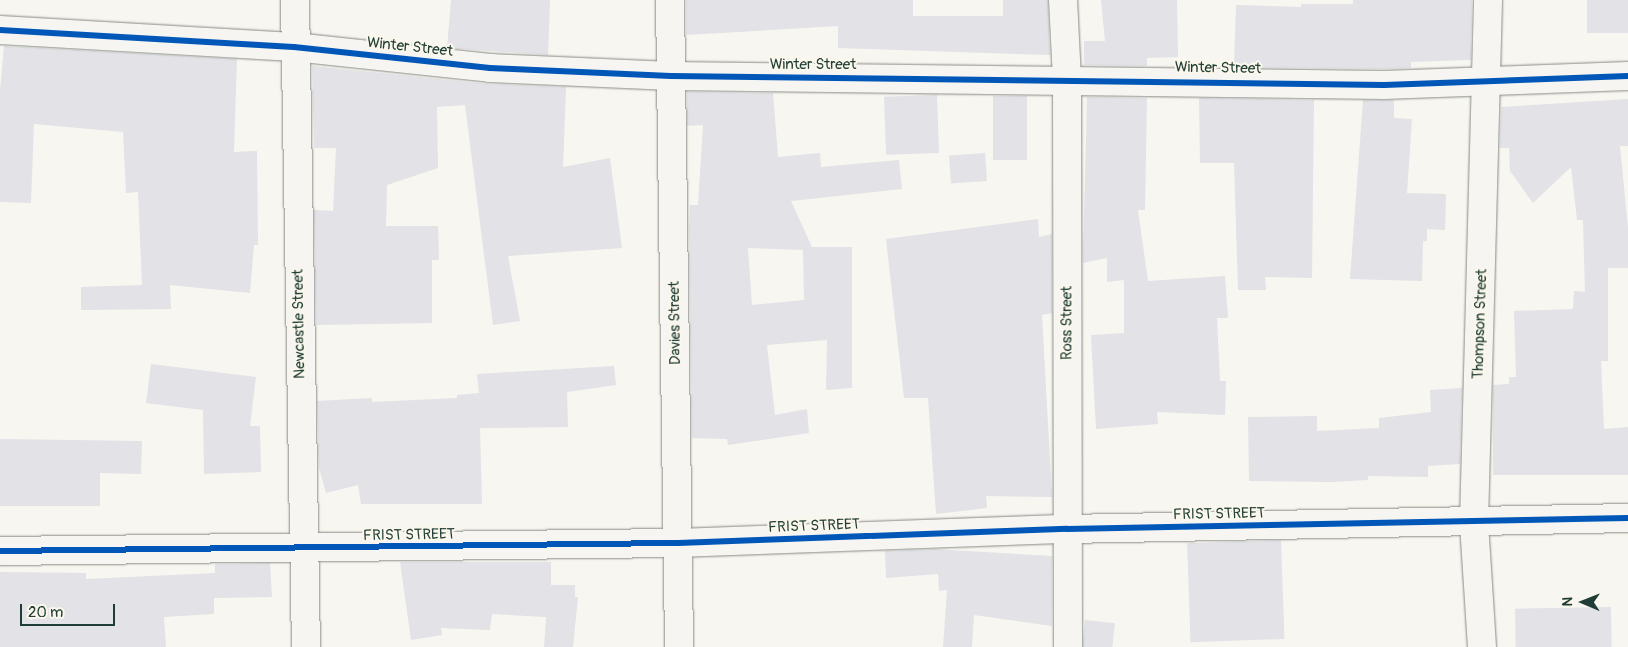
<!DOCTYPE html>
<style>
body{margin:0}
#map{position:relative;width:1628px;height:647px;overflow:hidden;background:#f8f6f0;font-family:Pangolin,sans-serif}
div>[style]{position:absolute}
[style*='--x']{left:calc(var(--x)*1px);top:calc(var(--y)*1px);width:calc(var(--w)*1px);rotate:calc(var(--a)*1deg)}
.building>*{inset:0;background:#e2e2e7;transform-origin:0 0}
.roads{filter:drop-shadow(0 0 1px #868b86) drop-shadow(0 0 1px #868b86)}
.minor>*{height:28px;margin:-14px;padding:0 14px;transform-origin:14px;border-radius:14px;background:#f6f5f1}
.cycleway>*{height:6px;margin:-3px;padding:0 3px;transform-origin:3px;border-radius:3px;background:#0057b8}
span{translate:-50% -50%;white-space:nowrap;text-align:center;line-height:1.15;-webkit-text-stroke:4px #fbf7ec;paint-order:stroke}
.street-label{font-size:15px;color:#1f3d34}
.north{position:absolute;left:1558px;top:577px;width:50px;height:50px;-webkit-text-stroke:4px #fbf7ec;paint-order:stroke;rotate:271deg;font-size:14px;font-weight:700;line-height:20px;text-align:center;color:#1f3d34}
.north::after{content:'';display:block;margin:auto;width:18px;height:22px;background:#1f3d34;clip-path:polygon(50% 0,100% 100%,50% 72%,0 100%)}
.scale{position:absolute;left:20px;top:604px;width:95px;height:22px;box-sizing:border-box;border:2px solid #1f3d34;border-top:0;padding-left:6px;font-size:15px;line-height:18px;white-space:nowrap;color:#1f3d34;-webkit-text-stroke:4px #fbf7ec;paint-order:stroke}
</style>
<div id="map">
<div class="building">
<i style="clip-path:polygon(451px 0,550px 0,548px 55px,447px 48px)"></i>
<i style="clip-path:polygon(686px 0,913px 0,913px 16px,1003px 16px,1003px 0,1048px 0,1050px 55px,838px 48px,838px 26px,686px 35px)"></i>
<i style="clip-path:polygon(1101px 0,1177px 0,1178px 57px,1147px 58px,1147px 66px,1084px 65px,1084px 41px,1105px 41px)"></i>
<i style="clip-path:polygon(1353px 0,1472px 0,1471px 60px,1411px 62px,1411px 68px,1384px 69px,1234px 67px,1236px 5px,1301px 7px,1301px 4px,1353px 4px)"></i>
<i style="left:1587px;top:0;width:41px;height:33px"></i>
<i style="clip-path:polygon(4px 46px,237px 59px,234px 152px,257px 151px,258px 245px,254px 245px,250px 293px,170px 285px,171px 309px,81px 310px,81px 287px,142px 285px,138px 192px,126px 193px,123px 132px,34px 124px,31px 203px,0 202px,0 91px)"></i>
<i style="clip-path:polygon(312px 66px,488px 84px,566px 87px,563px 167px,610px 158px,622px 248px,508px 256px,520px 321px,493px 325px,465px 105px,437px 107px,438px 168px,387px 185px,386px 226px,438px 226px,439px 260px,432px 260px,432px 323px,316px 325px,314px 210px,333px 211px,336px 148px,314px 148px)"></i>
<i style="clip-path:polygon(evenodd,687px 92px,773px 93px,778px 157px,820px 153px,821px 167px,899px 160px,902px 189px,791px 201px,812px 247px,852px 247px,852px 388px,826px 390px,827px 340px,767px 345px,775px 415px,807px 409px,809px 433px,728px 445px,727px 439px,692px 438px,689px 228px,690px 205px,698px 205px,703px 125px,687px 126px,687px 92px,748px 248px,803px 250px,804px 300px,752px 305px,748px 248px)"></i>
<i style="left:937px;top:95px;width:58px;height:53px;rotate:88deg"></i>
<i style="left:993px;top:96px;width:34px;height:64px"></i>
<i style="clip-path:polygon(1087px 97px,1147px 98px,1145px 210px,1138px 210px,1148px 281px,1225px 276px,1228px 318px,1217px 318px,1220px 381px,1226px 381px,1225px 415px,1157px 412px,1158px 424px,1096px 429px,1091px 335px,1124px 333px,1124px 280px,1107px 282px,1107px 258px,1083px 263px)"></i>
<i style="clip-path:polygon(1199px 98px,1314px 100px,1312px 278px,1265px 277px,1266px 290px,1238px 290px,1234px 163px,1200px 163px)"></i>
<i style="clip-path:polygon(1628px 99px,1628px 146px,1620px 146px,1628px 228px,1628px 268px,1608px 268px,1608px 361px,1601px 361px,1604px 429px,1628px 427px,1628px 475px,1493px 475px,1493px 385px,1509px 384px,1509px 377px,1516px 377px,1514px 311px,1573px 309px,1574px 291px,1585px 292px,1583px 220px,1577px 220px,1571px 167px,1533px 203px,1510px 171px,1509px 148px,1500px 148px,1501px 107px)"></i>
<i style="clip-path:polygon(1363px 100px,1394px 100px,1394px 118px,1412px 119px,1407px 193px,1446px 194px,1445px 230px,1427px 229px,1427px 241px,1423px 241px,1422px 281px,1350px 279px)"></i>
<i style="left:985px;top:153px;width:28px;height:36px;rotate:86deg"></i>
<i style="clip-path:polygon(1038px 219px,1039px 237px,1052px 234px,1052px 313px,1042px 315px,1052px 497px,986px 496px,987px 508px,936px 514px,928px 398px,904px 398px,886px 239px)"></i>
<i style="clip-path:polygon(151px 364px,256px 377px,250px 426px,260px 426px,261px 472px,204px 474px,203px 410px,146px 403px)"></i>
<i style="clip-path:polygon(614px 366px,616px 385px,567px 392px,568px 427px,480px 428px,482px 504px,361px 504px,358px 485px,326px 493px,319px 468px,317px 401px,372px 398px,372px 402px,457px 398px,457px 395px,479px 393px,477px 374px)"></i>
<i style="clip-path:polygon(1462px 388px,1460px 464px,1428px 466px,1428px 477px,1368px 476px,1368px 480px,1332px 482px,1249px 481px,1248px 417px,1317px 416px,1317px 431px,1379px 428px,1379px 418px,1431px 412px,1430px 390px)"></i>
<i style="clip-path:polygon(0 439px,142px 441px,141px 474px,100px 473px,100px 506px,0 506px)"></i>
<i style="left:1281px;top:540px;width:99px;height:94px;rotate:88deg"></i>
<i style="clip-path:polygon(933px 549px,1052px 556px,1052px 626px,974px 615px,972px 647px,943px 647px,947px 590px,939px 591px,938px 574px,886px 578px,885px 551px)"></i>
<i style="clip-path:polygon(400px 562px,551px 562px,551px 585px,575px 585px,575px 597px,578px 597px,573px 647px,544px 647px,546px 617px,492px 614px,490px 630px,441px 628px,442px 635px,411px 640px)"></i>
<i style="clip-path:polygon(270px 563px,272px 597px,214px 598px,214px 614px,164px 617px,166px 647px,0 647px,0 572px,86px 573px,86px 579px,215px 573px,215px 564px)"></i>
<i style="left:1611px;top:607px;width:40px;height:96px;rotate:89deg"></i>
<i style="left:1085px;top:620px;width:30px;height:27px;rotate:6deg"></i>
</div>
<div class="roads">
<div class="minor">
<i style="--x:295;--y:0;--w:647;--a:89.03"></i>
<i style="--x:670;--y:0;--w:647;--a:89.2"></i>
<i style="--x:1063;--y:0;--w:79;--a:87.1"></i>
<i style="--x:1067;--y:79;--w:568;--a:89.9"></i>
<i style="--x:0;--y:30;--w:294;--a:3.3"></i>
<i style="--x:294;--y:47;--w:197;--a:6.1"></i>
<i style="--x:490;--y:68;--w:181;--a:2.5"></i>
<i style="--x:671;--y:76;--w:713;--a:0.72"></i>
<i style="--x:1384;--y:85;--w:244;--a:-2.1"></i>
<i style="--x:0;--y:551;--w:678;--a:-0.68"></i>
<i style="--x:678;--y:543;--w:389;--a:-2.1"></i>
<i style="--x:1067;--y:529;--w:561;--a:-1.12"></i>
<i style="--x:1482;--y:647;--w:125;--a:-93.7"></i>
<i style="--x:1474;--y:522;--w:522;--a:-88.46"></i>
</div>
</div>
<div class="cycleway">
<i style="--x:0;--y:30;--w:294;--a:3.3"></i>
<i style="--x:294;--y:47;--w:197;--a:6.1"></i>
<i style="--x:490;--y:68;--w:181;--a:2.5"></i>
<i style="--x:671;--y:76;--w:713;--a:0.72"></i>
<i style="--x:1384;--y:85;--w:244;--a:-2.1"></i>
<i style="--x:0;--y:551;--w:678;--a:-0.68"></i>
<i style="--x:678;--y:543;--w:389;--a:-2.1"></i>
<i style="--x:1067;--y:529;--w:561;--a:-1.12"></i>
</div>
<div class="street-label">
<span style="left:410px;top:47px;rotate:6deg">Winter Street</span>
<span style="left:813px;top:65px">Winter Street</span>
<span style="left:1218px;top:68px;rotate:1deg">Winter Street</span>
<span style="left:675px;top:323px;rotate:-91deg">Davies Street</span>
<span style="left:1067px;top:323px;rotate:-90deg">Ross Street</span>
<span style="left:299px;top:324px;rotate:-91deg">Newcastle Street</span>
<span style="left:1480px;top:324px;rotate:-88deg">Thompson Street</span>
<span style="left:1219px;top:514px;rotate:-1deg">FRIST STREET</span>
<span style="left:814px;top:526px;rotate:-2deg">FRIST STREET</span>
<span style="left:409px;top:535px;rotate:-1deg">FRIST STREET</span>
</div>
<div class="north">N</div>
<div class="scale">20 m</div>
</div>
